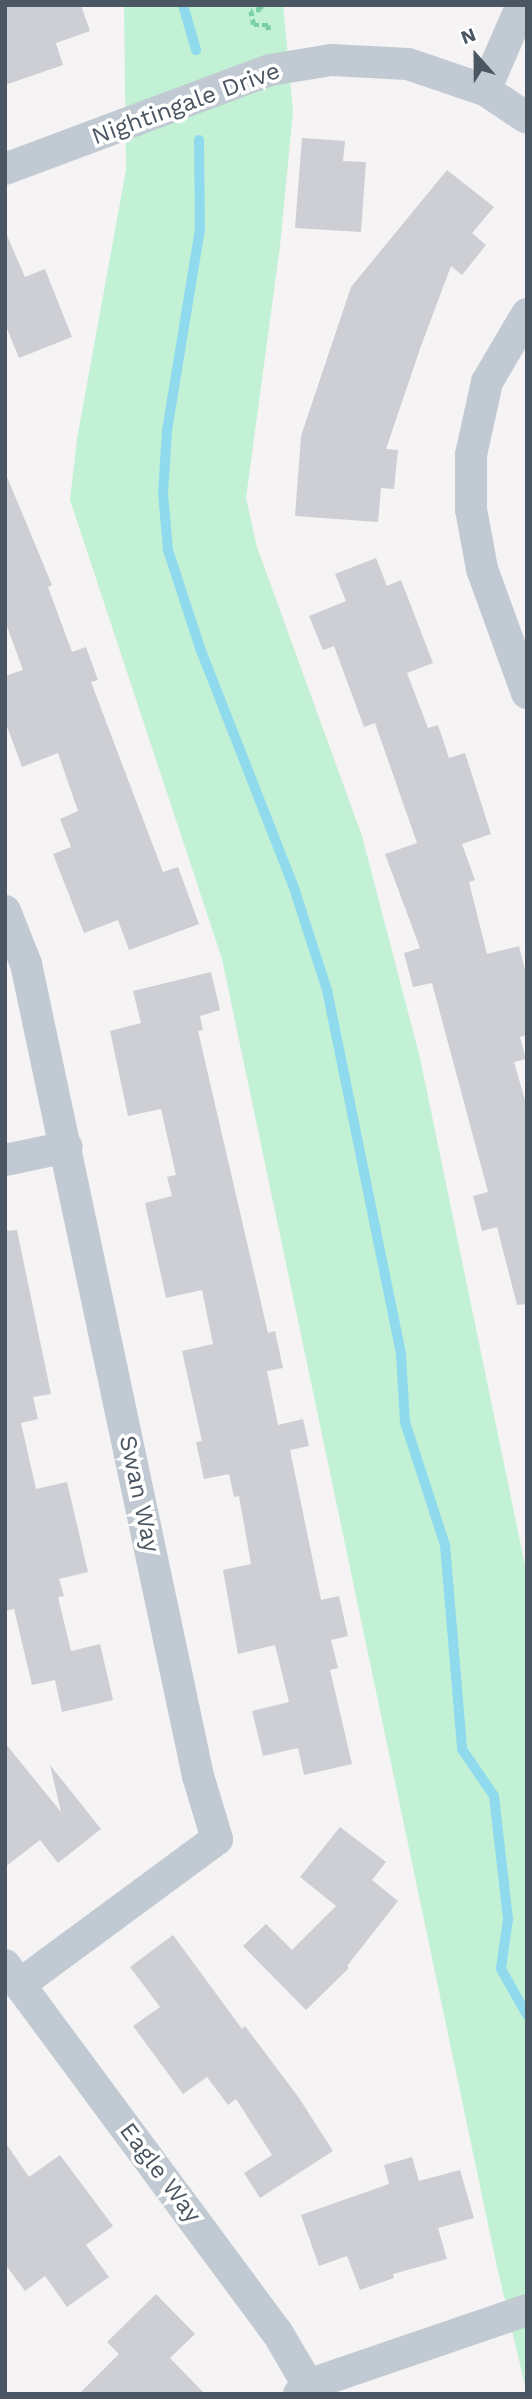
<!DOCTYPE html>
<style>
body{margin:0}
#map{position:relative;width:532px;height:2399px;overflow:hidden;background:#f5f3f3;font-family:"Work Sans",sans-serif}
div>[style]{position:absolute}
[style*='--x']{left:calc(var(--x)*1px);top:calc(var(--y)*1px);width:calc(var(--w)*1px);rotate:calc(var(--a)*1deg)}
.green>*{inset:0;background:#c3f1d5}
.stream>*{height:10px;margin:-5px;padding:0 5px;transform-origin:5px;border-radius:5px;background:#90daee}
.building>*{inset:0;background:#cdcfd5}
.path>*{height:4.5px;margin-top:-2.25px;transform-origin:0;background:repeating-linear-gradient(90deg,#7ad0a6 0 5px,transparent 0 8.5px)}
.street>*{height:32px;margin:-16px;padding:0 16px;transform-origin:16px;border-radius:16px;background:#c1cad2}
span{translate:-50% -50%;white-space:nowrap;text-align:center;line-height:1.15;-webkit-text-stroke:7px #fff;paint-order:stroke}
.street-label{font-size:24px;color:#4a5661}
.frame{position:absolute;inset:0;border:7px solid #4a5661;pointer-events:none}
.north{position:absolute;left:441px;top:21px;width:70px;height:70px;-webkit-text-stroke:5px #fff;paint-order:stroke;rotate:339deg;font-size:19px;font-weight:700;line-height:28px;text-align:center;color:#4a5661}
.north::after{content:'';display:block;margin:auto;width:24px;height:32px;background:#4a5661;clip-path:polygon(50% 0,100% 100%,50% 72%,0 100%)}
</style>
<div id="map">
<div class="green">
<i style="clip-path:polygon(124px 5px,283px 5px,293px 111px,280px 246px,246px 498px,257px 547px,362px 836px,420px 1058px,527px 1575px,527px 2394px,497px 2267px,222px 959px,70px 500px,77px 439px,126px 170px)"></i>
</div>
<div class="stream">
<i style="--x:183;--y:5;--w:47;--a:73.9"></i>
<i style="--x:199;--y:140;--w:89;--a:89.4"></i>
<i style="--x:200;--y:229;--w:205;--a:99.3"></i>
<i style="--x:167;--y:431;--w:62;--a:93.7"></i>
<i style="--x:163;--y:493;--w:57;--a:85"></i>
<i style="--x:168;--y:550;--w:103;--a:71.9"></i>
<i style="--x:200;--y:648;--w:261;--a:68.6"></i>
<i style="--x:295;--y:891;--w:104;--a:72.1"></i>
<i style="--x:327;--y:990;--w:372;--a:78.5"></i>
<i style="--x:401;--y:1355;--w:67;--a:86.6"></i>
<i style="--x:405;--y:1422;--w:129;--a:72"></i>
<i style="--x:445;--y:1545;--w:205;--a:85.2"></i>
<i style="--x:462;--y:1749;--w:57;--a:55.8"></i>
<i style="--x:494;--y:1796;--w:124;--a:83.5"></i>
<i style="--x:508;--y:1919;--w:50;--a:98"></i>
<i style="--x:501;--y:1969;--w:53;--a:60.5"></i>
</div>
<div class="building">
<i style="clip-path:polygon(5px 5px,81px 5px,90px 31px,56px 43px,63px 65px,5px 85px)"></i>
<i style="clip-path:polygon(302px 138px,345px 141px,343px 161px,366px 162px,361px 232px,295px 228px)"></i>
<i style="clip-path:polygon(447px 170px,494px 207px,472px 233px,486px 245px,462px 275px,451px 266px,421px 346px,386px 449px,398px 450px,394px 489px,381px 488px,378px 522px,295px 516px,301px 436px,351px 287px)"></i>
<i style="clip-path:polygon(5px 231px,25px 277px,45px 269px,72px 337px,19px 358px,5px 324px)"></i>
<i style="clip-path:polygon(5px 472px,52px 585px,48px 587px,72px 652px,86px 647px,98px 680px,91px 682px,163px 872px,178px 867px,199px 924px,129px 950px,118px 920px,84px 933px,53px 854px,71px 847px,60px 819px,78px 811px,58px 753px,22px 767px,5px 721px,5px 676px,23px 670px,5px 621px)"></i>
<i style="clip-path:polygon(376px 558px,387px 586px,401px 580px,433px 663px,407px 673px,428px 728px,438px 725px,449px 758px,465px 753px,491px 834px,462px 844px,475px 880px,469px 882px,487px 954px,519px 946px,527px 978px,527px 1035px,520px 1037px,526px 1059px,514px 1062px,527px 1107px,527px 1304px,517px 1305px,497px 1227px,482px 1231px,473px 1196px,488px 1192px,432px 983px,413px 987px,404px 953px,420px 948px,385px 854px,417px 843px,375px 723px,364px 727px,334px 646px,323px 650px,309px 616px,346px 601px,335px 574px)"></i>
<i style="clip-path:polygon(211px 972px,220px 1010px,200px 1016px,203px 1030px,198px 1031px,268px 1333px,275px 1331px,283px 1368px,267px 1371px,278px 1425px,303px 1419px,309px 1446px,290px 1450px,321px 1600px,339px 1596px,348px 1636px,331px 1640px,338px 1668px,330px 1670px,352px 1764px,304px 1775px,298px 1748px,263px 1756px,252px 1711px,289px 1702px,275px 1645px,238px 1654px,223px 1570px,251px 1564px,239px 1496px,234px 1497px,229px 1474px,204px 1479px,196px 1442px,202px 1441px,182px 1351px,213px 1344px,202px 1290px,166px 1298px,145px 1203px,172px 1196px,167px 1177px,176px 1175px,161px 1109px,128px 1116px,110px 1031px,141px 1023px,133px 991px)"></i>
<i style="clip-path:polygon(17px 1230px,51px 1394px,33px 1397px,38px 1419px,21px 1423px,36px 1489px,67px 1482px,88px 1572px,59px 1579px,64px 1596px,58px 1597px,71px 1651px,100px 1644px,113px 1700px,62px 1712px,55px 1680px,32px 1685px,14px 1609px,5px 1611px,5px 1231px)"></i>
<i style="clip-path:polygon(5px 1743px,61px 1812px,50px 1765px,101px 1829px,58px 1863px,40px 1840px,5px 1867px)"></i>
<i style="clip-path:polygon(340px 1827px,386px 1862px,372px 1880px,398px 1901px,347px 1966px,349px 1968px,306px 2010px,243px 1946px,266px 1924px,292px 1950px,336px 1906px,300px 1877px)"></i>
<i style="clip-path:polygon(173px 1935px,242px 2029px,245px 2026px,299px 2098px,333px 2151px,260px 2198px,244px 2173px,272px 2155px,236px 2099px,228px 2105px,207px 2077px,183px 2094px,133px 2026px,160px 2007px,130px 1967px)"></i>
<i style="clip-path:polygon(5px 2142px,29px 2177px,60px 2155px,113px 2226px,86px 2245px,109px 2277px,67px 2307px,45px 2276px,25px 2291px,5px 2264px)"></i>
<i style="clip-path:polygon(412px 2157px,419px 2181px,460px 2170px,474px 2218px,438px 2228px,447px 2259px,393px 2274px,394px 2278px,360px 2290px,347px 2256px,319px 2266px,301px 2215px,389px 2184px,384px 2165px)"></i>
<i style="clip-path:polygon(156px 2294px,195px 2334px,170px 2358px,205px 2394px,79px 2394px,119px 2354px,107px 2342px)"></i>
</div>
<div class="path">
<i style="--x:261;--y:5;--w:4;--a:90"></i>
<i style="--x:261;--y:9;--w:10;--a:169"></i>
<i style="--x:251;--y:11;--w:14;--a:78"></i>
<i style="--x:254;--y:25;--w:14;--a:0"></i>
<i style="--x:268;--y:25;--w:6;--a:81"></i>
</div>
<div class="street">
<i style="--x:485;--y:90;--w:93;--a:-66.5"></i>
<i style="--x:5;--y:169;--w:283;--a:-20.5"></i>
<i style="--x:270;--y:70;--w:62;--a:-9.3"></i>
<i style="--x:331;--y:60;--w:77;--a:3"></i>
<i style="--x:408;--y:64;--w:81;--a:18.7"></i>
<i style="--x:485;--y:90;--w:50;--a:33.7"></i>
<i style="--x:527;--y:314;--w:79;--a:120.5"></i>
<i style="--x:487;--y:382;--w:75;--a:102.4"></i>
<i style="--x:471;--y:455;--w:54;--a:90"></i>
<i style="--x:471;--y:509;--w:61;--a:79.6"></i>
<i style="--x:482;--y:569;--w:132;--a:70.1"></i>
<i style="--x:5;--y:911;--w:57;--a:68.4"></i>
<i style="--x:26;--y:964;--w:830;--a:78.04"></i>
<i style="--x:198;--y:1776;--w:66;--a:73.2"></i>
<i style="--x:217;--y:1839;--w:245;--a:143.6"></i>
<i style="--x:5;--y:1160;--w:63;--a:-11.8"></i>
<i style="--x:5;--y:1965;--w:457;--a:53.5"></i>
<i style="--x:277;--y:2332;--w:61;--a:59.7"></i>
<i style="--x:299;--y:2394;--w:13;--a:-45"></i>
<i style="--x:308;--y:2385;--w:231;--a:-18.9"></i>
</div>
<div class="street-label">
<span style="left:186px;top:104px;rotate:-20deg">Nightingale Drive</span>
<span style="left:139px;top:1494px;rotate:78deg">Swan Way</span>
<span style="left:160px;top:2173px;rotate:53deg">Eagle Way</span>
</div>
<div class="frame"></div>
<div class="north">N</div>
</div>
